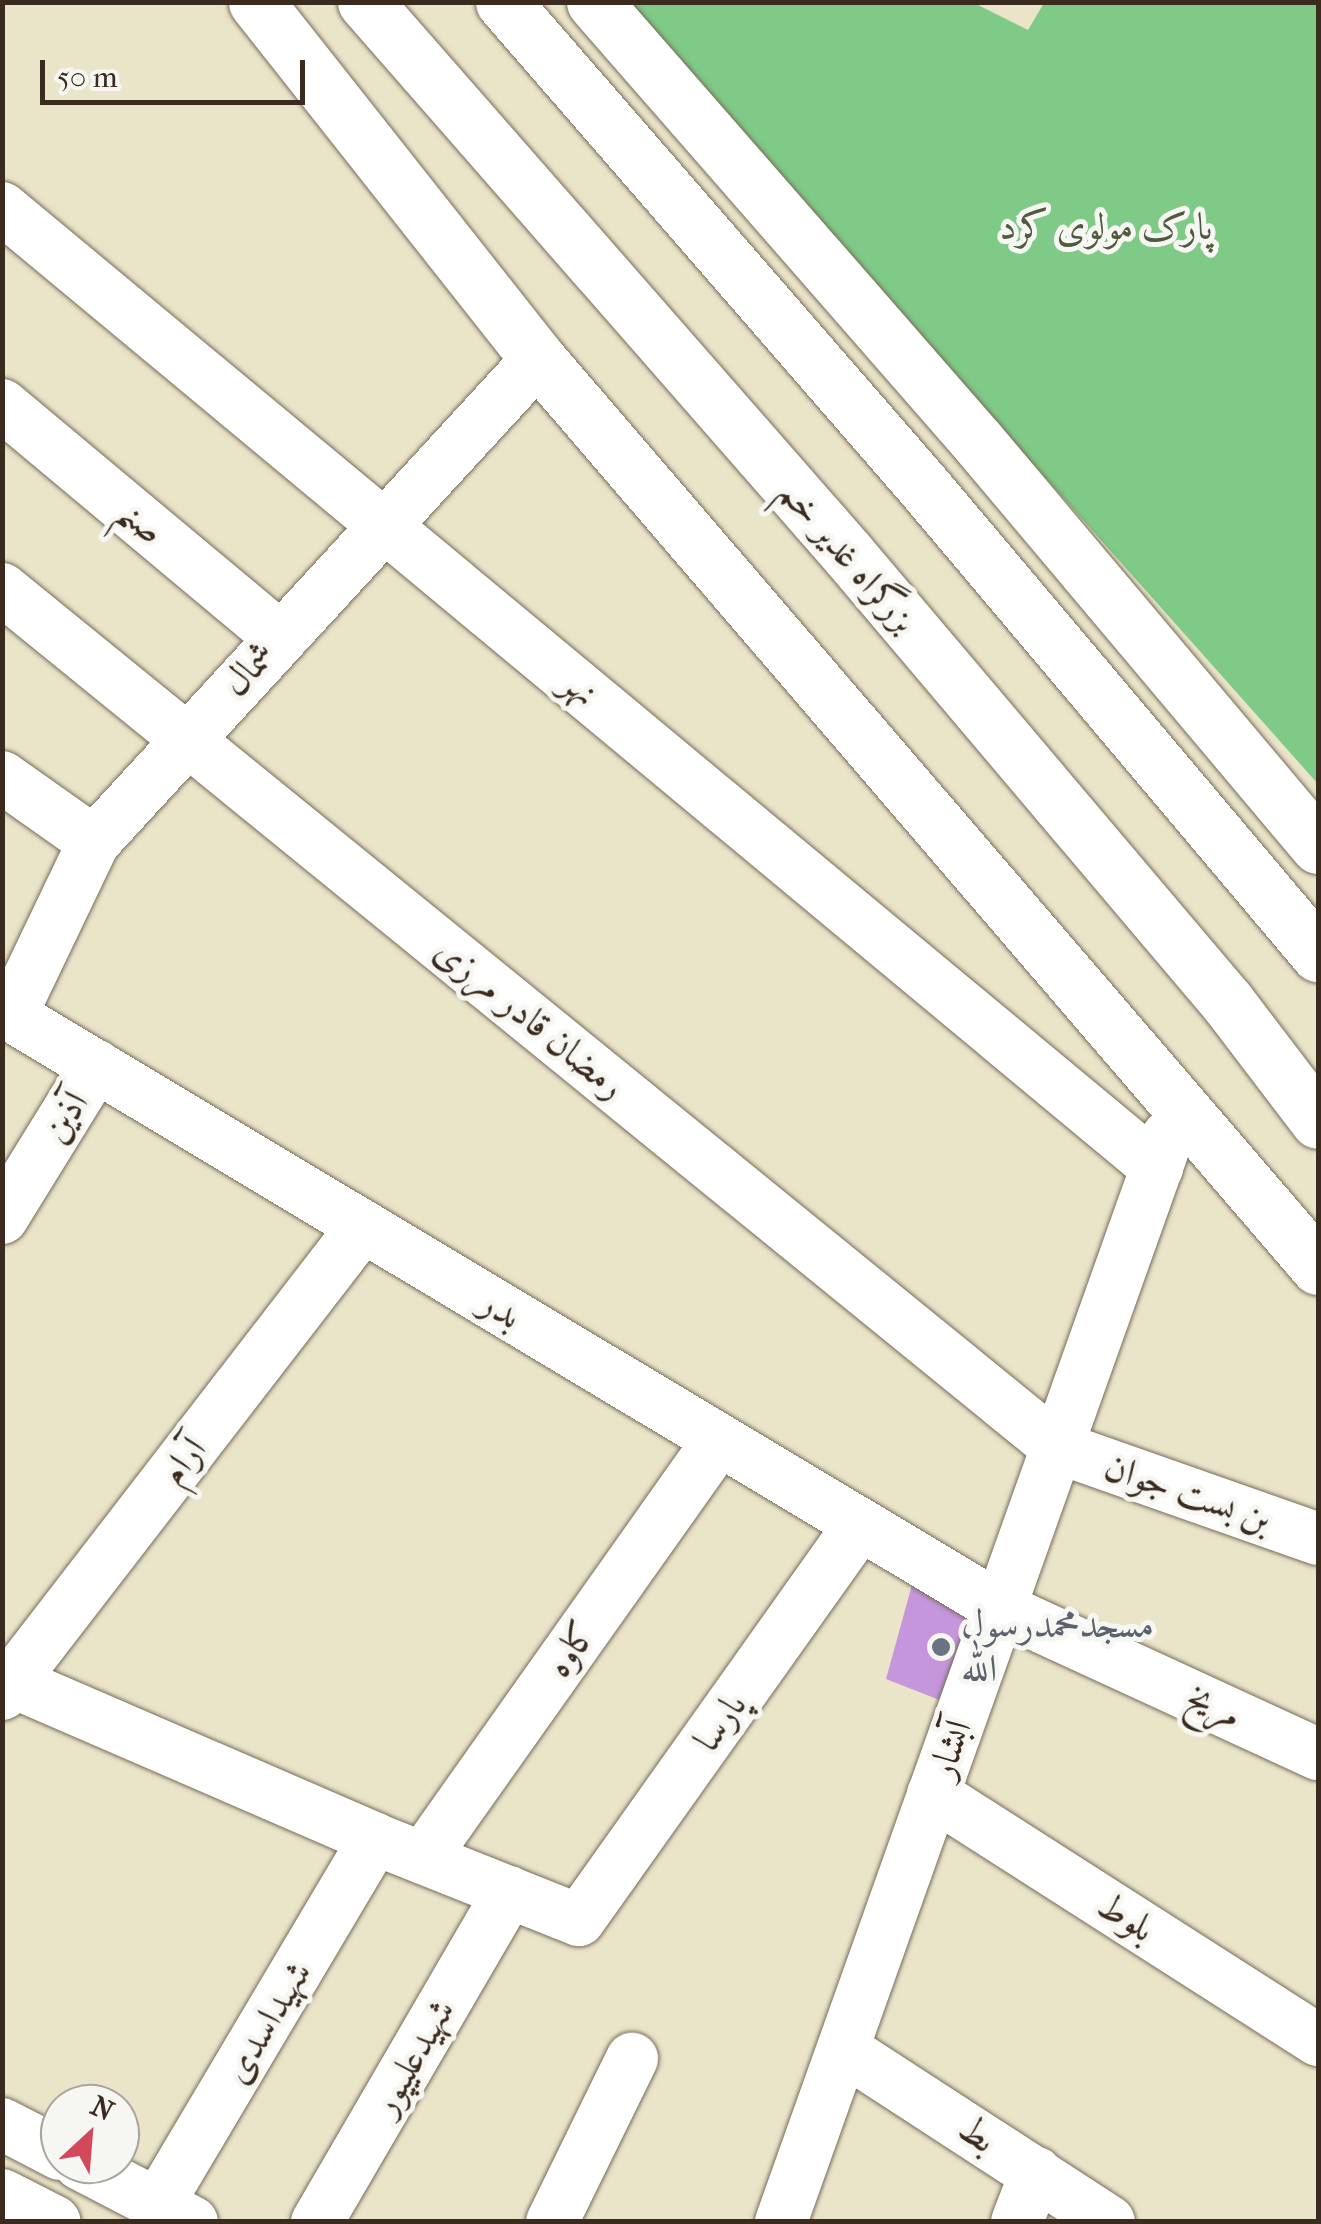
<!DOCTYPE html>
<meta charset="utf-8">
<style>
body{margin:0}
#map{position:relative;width:1321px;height:2224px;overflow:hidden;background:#eae5c9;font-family:"IM FELL French Canon",Amiri,serif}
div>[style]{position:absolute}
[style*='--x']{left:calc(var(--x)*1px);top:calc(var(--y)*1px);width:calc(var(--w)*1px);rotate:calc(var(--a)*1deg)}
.green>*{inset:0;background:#7fca87}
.building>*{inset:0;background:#c596db}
.roads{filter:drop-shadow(0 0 2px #786b5a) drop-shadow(0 0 2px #786b5a)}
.minor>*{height:52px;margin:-26px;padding:0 26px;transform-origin:26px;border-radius:26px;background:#fff}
.major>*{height:55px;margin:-27.5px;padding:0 27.5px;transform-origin:27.5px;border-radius:27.5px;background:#fff}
.highway>*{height:55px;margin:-27.5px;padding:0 27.5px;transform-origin:27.5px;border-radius:27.5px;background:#fff}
.dots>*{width:28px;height:28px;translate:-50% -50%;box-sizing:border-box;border:5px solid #f6f6f2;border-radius:50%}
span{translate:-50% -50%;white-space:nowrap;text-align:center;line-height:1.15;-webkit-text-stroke:10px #f6f6f2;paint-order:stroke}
.park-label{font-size:38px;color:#4f5a3e}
.street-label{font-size:38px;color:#3b2a1e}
.worship-label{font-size:38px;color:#5b616d}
.left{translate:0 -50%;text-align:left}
.frame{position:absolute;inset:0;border:5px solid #3b2a1e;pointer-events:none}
.north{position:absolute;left:40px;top:2084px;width:100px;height:100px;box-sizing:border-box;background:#f6f6f2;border:2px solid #aba49d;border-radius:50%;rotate:26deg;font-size:28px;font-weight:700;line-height:40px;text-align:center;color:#3b2a1e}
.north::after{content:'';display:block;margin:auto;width:35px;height:45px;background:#d1495b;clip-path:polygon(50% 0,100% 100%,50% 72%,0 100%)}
.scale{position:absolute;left:40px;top:60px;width:265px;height:45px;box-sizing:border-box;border:5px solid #3b2a1e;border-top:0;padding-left:12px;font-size:30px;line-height:35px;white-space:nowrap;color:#3b2a1e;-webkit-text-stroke:8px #f6f6f2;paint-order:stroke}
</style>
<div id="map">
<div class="green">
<i style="clip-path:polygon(623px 3px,974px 3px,1028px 30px,1044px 3px,1318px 3px,1318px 784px)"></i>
</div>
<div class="building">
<i style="clip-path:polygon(915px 1574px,994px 1614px,970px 1712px,886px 1679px)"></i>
</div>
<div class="roads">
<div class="minor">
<i style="--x:2;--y:208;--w:1502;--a:39.73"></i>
<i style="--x:2;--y:405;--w:361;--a:39.9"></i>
<i style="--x:2;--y:589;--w:1360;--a:39.12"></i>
<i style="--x:1057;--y:1447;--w:277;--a:19.4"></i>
<i style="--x:2;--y:777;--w:113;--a:35.2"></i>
<i style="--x:2;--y:1010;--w:1163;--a:30.93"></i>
<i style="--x:1000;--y:1608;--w:350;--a:24.7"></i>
<i style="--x:11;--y:1015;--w:192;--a:-64.4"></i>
<i style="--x:94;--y:842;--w:656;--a:-47.41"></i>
<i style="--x:2;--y:1218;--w:179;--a:-58.3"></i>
<i style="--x:13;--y:1682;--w:395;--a:23.4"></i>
<i style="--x:375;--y:1839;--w:219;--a:21.7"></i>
<i style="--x:579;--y:1920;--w:485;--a:-54.6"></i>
<i style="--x:2;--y:1694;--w:591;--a:-52.35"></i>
<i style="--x:933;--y:1794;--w:457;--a:32.6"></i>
<i style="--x:423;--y:1858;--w:512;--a:-54.7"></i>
<i style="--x:843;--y:2049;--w:317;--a:33"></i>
<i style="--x:2;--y:2124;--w:65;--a:27.3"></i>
<i style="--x:80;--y:2164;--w:126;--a:27.4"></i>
<i style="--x:2;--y:2195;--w:59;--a:27"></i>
<i style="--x:158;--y:2204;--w:425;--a:-59.3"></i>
<i style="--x:317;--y:2222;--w:382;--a:-59.8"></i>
<i style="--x:552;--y:2222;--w:182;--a:-63.9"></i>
<i style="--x:781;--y:2222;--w:1153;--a:-70.39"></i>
<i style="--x:1017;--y:2222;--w:53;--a:-69.2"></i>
</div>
<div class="major">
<i style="--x:256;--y:2;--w:455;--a:51.7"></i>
<i style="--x:538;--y:359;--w:1197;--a:49.34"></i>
<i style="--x:594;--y:2;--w:584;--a:48.89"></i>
<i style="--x:978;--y:442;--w:528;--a:49.92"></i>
</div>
<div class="highway">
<i style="--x:365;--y:2;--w:733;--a:48.81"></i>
<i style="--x:848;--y:554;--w:588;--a:49.76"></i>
<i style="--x:1228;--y:1003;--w:148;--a:52.7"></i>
<i style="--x:503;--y:2;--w:644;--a:49.03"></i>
<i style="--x:925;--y:488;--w:610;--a:49.86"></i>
</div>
</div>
<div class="dots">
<i style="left:941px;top:1647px;background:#6b7280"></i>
</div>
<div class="park-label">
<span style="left:1106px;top:227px">پارک مولوی کرد</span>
</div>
<div class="street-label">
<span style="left:141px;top:521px;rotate:40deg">صنم</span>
<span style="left:848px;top:556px;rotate:49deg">بزرگراه غدیر خم</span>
<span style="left:249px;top:669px;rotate:-47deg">شمال</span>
<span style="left:580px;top:688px;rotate:40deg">نهر</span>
<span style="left:530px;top:1018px;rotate:39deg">رمضان قادر مرزی</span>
<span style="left:65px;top:1117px;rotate:-58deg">آذین</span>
<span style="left:501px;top:1309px;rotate:31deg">بدر</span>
<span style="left:183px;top:1461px;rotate:-52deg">آرام</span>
<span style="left:1188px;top:1493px;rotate:19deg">بن بست جوان</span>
<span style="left:571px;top:1649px;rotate:-55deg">کاوه</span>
<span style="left:1214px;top:1706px;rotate:24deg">مریخ</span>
<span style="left:720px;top:1722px;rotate:-55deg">پارسا</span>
<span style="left:950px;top:1749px;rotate:-70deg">آبشار</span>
<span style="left:1126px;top:1917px;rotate:32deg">بلوط</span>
<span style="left:267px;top:2022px;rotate:-59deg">شهیداسدی</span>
<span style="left:413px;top:2057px;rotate:-60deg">شهیدعلیپور</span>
<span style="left:977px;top:2134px;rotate:33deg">بط</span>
</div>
<div class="worship-label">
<span class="left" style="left:961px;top:1647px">مسجدمحمدرسول<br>الله</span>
</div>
<div class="frame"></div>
<div class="north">N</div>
<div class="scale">50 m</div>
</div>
